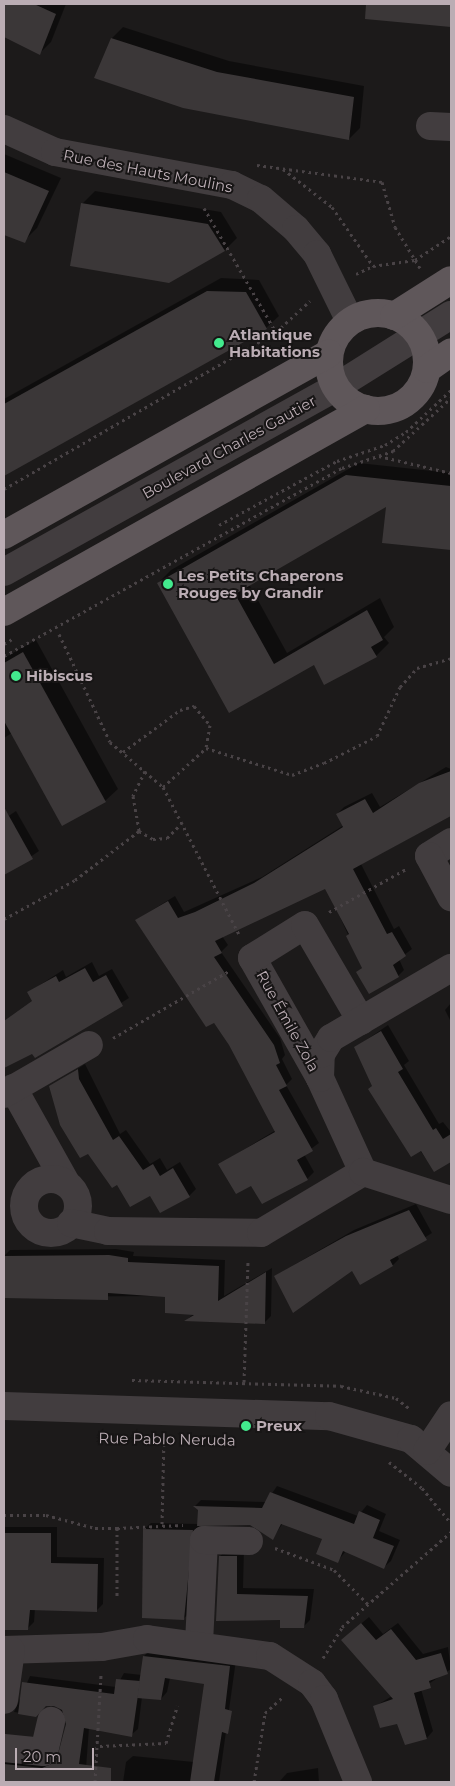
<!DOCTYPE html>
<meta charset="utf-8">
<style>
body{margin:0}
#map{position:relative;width:455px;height:1786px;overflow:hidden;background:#1c1a1a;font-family:Montserrat,sans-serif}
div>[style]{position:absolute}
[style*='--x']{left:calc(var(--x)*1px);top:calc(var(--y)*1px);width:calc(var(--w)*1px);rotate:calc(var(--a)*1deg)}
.shadow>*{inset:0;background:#0007}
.building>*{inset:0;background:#3b3738}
.path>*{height:3px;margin-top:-1.5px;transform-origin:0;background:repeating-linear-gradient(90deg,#494346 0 2.5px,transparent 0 6.5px)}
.minor>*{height:28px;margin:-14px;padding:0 14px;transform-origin:14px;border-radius:14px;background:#423d3f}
.minor>.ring{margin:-14px;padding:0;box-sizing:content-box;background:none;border:28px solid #423d3f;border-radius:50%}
.major>*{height:28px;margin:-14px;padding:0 14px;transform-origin:14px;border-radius:14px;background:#5f575a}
.major>.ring{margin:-14px;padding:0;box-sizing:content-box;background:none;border:28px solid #5f575a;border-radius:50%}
.dots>*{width:14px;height:14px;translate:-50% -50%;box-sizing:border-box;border:2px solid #171515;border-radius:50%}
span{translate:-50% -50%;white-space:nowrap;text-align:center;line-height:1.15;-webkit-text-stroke:4px #171515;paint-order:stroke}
.street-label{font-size:15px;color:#bbadb4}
.poi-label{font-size:15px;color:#bbadb4;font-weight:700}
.left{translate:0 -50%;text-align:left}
.frame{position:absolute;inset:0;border:5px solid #bbadb4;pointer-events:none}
.scale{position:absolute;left:15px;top:1748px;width:79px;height:22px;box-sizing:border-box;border:2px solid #bbadb4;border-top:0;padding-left:6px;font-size:15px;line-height:18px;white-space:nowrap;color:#bbadb4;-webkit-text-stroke:4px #171515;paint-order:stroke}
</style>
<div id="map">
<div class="shadow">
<i style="clip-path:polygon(4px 4px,66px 4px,51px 42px,40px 53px,4px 35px)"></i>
<i style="clip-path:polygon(406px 4px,451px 4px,451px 26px,404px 21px)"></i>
<i style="clip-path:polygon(123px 27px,229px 61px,364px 86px,360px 128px,349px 139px,96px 77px,112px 38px)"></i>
<i style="clip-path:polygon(4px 154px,61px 178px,37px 228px,24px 241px,4px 234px)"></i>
<i style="clip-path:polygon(95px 191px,221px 212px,237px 238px,225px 250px,82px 204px)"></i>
<i style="clip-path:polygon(221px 278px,259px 280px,279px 316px,266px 328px,12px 470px,4px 463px,4px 399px)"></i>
<i style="clip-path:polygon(359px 463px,451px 473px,451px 549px,383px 542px,387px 505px,249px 584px,287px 653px,380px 598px,394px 627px,384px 637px,389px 643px,376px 656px,314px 664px,229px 711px,158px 583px,171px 570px)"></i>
<i style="clip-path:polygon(36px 640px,118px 789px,105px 801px,12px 733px,4px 738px,4px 658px)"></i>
<i style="clip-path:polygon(446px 767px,451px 769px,451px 816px,361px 864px,394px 929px,399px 926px,412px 949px,399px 959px,404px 970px,398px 976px,357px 972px,363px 967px,326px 887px,222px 936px,228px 945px,221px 952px,280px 1038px,285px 1055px,282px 1059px,292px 1079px,286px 1085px,319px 1143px,304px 1154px,314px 1172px,307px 1179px,252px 1184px,220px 1164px,276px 1130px,230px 1044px,136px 920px,175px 896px,184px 912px,262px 877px,344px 825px,337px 814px,344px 807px,372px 793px,380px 807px)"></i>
<i style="clip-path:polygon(16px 811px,39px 851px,4px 875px,4px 819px)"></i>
<i style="clip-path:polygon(92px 962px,99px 976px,112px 969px,129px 998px,35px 1057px,33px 1052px,4px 1066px,4px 1023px,33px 1001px,29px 992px,63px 970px,66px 977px)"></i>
<i style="clip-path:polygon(451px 1003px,451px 1022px,445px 1010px)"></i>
<i style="clip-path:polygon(388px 1025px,409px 1061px,404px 1065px,439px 1124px,443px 1122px,451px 1132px,451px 1160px,434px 1170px,373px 1085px,356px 1047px)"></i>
<i style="clip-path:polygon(85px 1064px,120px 1134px,126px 1130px,150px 1164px,160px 1158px,167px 1170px,180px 1162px,196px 1189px,189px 1196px,151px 1195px,118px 1183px,50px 1087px)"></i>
<i style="clip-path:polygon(416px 1204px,432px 1233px,397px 1255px,399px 1259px,393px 1265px,275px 1276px,354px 1230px)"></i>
<i style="clip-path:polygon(116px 1249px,134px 1252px,133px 1256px,225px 1260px,224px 1296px,272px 1268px,271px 1316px,265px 1322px,187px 1320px,193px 1314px,166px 1296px,4px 1297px,4px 1256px,10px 1250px)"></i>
<i style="clip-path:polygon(277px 1486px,358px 1516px,367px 1505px,386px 1514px,379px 1531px,400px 1540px,391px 1561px,384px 1567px,346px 1551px,337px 1562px,323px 1538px,283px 1523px,273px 1538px,250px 1524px,199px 1525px,191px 1612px,184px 1618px,144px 1529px,151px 1523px,198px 1524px,199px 1510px,195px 1506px,201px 1500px,266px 1502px)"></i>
<i style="clip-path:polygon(4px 1527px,57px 1527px,57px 1557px,104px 1558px,103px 1604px,96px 1611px,35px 1609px,34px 1622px,27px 1629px,4px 1630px,4px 1604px,7px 1605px)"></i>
<i style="clip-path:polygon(227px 1550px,244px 1550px,243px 1588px,314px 1589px,310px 1620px,303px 1627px,282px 1618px,217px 1620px,220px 1556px)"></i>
<i style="clip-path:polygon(369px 1617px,383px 1634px,398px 1623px,423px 1654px,448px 1647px,451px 1669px,421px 1689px,433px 1731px,427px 1738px,406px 1744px,397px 1722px,374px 1707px,392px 1696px,350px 1633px)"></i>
<i style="clip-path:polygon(151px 1649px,236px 1660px,219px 1782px,123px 1782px,126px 1762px,133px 1756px,194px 1762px,205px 1682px,170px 1678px,167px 1692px,161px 1699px,142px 1697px,138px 1729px,131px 1735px,89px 1728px,85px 1782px,4px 1782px,4px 1755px,50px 1762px,61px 1754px,67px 1716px,54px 1704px,46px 1705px,36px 1715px,14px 1712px,30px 1676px,116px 1687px,124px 1673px,142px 1675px,144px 1656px)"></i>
<i style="clip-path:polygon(318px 1768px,319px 1782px,279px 1782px,287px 1773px)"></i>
</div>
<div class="building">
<i style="clip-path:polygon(4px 4px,34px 4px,56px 14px,40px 55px,4px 37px)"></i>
<i style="clip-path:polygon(366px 4px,451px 4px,451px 27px,365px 19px)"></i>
<i style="clip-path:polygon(111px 38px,217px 72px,354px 97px,349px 140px,183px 108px,94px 78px)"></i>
<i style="clip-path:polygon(4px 172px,49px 191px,25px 243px,4px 235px)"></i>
<i style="clip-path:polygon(81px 203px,208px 224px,225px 251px,169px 283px,70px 266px)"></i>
<i style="clip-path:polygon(207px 291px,246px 292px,267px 329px,4px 476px,4px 404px)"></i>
<i style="clip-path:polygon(346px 475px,451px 486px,451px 550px,382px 543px,386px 507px,235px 594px,274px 664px,367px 610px,383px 640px,371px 647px,377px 657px,324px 685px,314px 665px,229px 713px,157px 583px)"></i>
<i style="clip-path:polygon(23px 652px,106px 802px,62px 826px,4px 721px,4px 663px)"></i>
<i style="clip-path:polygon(451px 771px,451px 816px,353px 869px,387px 934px,392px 932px,406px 956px,393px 965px,399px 977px,369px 994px,356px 972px,362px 968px,346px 936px,349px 934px,325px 889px,215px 941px,222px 953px,214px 957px,274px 1045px,280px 1063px,276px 1065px,287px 1086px,279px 1090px,313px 1151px,297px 1160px,308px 1180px,262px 1204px,251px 1186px,236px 1194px,218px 1164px,275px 1132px,229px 1045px,214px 1023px,206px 1027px,135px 920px,168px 901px,178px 918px,195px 912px,254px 883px,343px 827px,336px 814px,365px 799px,373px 813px,419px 783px)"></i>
<i style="clip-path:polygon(4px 807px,33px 859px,4px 875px)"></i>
<i style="clip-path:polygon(85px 968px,93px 982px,106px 975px,123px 1006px,35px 1058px,32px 1054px,4px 1068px,4px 1021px,32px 1001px,27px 992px,56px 976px,59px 982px)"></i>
<i style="clip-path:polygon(381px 1031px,403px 1069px,398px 1072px,433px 1130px,436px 1128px,443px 1139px,451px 1134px,451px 1162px,434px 1172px,421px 1151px,411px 1157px,368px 1089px,372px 1086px,354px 1047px)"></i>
<i style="clip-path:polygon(78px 1069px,79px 1079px,113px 1140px,119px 1136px,143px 1170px,153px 1164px,160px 1176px,173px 1168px,190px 1197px,160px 1213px,150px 1196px,130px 1207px,117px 1185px,112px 1188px,88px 1154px,80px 1158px,60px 1125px,49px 1086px)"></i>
<i style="clip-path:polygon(409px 1210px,427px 1240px,390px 1260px,393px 1266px,360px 1285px,352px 1271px,293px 1313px,274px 1276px,346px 1236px)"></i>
<i style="clip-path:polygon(109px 1255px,128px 1258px,128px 1262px,219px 1266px,218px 1301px,266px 1272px,265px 1324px,184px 1321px,194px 1315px,165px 1313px,165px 1297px,108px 1293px,108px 1300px,4px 1298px,4px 1256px)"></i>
<i style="clip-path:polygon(270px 1492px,354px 1524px,359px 1511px,380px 1520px,373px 1538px,394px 1546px,384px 1569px,343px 1551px,338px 1563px,316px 1554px,322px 1539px,281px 1524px,273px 1540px,250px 1525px,197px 1526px,198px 1510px,193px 1506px,262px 1508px)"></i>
<i style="clip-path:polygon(143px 1529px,193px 1530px,184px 1620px,142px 1618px)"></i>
<i style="clip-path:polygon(4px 1533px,51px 1533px,51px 1563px,98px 1564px,97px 1612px,30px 1610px,28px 1630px,4px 1630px)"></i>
<i style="clip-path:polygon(219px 1556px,237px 1556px,237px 1594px,308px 1596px,304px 1628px,280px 1628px,280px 1620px,216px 1621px)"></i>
<i style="clip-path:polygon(361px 1623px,376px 1640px,391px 1629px,416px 1660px,441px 1653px,448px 1674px,429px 1681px,431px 1688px,414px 1693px,427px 1739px,405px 1745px,397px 1724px,380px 1728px,373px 1706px,393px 1699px,341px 1640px)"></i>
<i style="clip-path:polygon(143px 1656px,230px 1666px,225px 1709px,232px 1711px,228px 1734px,222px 1732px,214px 1782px,190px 1782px,204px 1684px,165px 1678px,161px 1700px,137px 1698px)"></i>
<i style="clip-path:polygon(116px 1679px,140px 1681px,132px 1737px,84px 1728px,79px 1764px,111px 1768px,111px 1782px,4px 1782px,4px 1764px,42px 1768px,56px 1762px,66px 1724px,62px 1710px,54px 1706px,46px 1706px,36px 1717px,18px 1714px,22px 1682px,114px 1694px)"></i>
</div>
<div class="path">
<i style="--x:257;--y:165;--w:126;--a:7.7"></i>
<i style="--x:382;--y:182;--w:47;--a:73.9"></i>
<i style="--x:395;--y:227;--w:48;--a:58.6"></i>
<i style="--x:283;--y:169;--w:62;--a:37.8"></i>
<i style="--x:332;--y:207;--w:72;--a:55.2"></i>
<i style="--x:204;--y:208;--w:143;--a:59.9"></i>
<i style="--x:356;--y:274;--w:19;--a:-25"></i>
<i style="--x:373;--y:266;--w:42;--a:-8.1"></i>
<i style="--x:415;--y:260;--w:43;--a:-33.7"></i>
<i style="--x:379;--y:456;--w:74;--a:13.3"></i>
<i style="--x:4;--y:489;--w:314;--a:-30"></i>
<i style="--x:276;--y:332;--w:46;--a:-42.4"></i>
<i style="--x:219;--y:525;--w:134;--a:-28.5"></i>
<i style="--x:337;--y:461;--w:51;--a:-18.4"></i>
<i style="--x:385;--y:445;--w:25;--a:-32"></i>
<i style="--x:406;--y:432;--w:62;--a:-43"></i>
<i style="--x:59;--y:634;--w:119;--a:64.7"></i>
<i style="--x:110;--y:742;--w:70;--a:40.3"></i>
<i style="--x:163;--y:787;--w:165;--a:62.7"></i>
<i style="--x:4;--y:644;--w:12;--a:-31"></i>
<i style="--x:4;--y:656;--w:387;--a:-29.1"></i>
<i style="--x:342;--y:468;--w:54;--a:-18.4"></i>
<i style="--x:393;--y:451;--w:79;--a:-42.4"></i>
<i style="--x:123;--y:752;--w:71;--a:-36.4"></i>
<i style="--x:180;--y:710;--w:15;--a:-16"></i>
<i style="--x:194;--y:706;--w:25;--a:50"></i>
<i style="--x:210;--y:725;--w:23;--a:100"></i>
<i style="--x:145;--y:771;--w:28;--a:116"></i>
<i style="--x:133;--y:796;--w:36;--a:80"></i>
<i style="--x:139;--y:831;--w:16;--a:30"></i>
<i style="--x:153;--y:839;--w:14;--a:-4"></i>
<i style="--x:167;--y:838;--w:21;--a:-45"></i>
<i style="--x:163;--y:787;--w:58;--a:-42.2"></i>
<i style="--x:206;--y:748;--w:90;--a:17.4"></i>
<i style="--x:292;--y:775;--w:34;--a:-21"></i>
<i style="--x:324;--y:763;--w:59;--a:-27"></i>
<i style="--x:377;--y:736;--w:54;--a:-64.9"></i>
<i style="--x:400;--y:687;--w:25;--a:-48"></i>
<i style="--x:417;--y:668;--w:35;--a:-16"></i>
<i style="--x:329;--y:912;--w:88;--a:-29.2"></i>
<i style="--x:4;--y:919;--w:81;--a:-28.8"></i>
<i style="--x:75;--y:880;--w:81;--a:-37.4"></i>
<i style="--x:113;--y:1038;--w:134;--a:-30"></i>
<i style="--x:132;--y:1380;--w:209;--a:1.6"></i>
<i style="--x:341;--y:1386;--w:56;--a:12.3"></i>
<i style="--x:396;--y:1398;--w:18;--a:38"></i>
<i style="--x:244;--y:1382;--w:122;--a:-88.1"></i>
<i style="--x:389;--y:1462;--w:42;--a:38.2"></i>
<i style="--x:422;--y:1488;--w:45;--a:50.4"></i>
<i style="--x:4;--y:1515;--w:42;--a:0"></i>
<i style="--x:46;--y:1515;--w:51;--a:14.9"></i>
<i style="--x:95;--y:1528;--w:22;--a:0"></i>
<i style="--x:117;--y:1528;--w:68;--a:90"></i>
<i style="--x:162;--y:1524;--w:86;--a:-88.7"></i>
<i style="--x:117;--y:1528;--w:66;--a:-2.6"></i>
<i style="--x:275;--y:1548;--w:63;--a:20.4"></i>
<i style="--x:334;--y:1570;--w:48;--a:45"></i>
<i style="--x:323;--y:1658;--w:36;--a:-58"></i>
<i style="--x:342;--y:1627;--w:145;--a:-41.1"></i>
<i style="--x:100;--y:1746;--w:66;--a:-2.6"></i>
<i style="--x:166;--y:1743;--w:39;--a:-73"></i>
<i style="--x:95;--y:1782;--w:109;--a:-86.8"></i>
<i style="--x:254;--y:1782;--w:70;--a:-80.9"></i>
<i style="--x:265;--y:1713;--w:24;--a:-42"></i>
</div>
<div class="minor">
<i style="--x:430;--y:126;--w:21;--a:3"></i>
<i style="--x:4;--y:129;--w:56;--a:24.3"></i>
<i style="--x:55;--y:152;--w:180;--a:10.6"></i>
<i style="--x:232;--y:185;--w:32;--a:26"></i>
<i style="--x:261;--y:199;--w:46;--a:40.6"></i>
<i style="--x:296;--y:229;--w:33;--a:50"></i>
<i style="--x:317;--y:254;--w:75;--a:63.8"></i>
<i style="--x:4;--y:572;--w:380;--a:-29.1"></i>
<i style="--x:336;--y:387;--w:136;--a:-32.1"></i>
<i style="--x:451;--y:842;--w:26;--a:148"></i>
<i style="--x:429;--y:856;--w:47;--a:61.8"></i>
<i style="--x:320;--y:1078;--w:138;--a:-119.5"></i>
<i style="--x:252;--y:958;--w:62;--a:-31.9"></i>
<i style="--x:305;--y:925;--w:111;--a:59.7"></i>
<i style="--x:13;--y:1088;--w:109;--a:60.8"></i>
<i style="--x:4;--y:1094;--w:98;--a:-30"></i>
<i style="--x:363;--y:1172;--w:103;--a:-114.6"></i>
<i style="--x:320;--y:1078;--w:24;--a:-88"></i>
<i style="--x:321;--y:1054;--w:19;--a:-58"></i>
<i style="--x:331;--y:1038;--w:139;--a:-30.3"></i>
<i class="ring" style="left:24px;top:1179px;width:26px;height:26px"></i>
<i style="--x:71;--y:1223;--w:38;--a:12"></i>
<i style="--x:108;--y:1231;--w:153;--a:0.7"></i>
<i style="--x:261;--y:1233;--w:119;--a:-30.9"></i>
<i style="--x:363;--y:1172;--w:92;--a:17.7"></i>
<i style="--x:4;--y:1406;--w:325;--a:1.8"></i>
<i style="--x:329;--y:1416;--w:85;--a:15.7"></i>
<i style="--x:411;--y:1439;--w:52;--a:40.4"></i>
<i style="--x:427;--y:1451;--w:43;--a:-56.3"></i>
<i style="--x:199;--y:1643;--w:103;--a:-87.2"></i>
<i style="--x:204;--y:1540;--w:45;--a:1.3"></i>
<i style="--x:4;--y:1650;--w:98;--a:-1.8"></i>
<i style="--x:102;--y:1647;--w:46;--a:-10.1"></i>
<i style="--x:147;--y:1639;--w:124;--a:7.9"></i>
<i style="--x:270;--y:1656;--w:50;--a:32.7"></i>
<i style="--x:312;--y:1683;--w:20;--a:53"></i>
<i style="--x:324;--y:1699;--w:90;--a:67.7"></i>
<i style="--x:4;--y:1700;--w:50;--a:-82"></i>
<i style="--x:4;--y:1748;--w:40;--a:5.7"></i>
<i style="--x:44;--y:1752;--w:32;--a:-77"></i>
</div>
<div class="major">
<i class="ring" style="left:329px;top:313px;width:70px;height:70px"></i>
<i style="--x:394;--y:316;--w:67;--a:-32.3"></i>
<i style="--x:427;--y:369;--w:29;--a:-35"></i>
<i style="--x:4;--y:535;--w:372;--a:-29.2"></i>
<i style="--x:4;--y:612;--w:415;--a:-29.3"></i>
</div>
<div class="dots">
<i style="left:219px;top:343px;background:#43ea8e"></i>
<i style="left:168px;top:584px;background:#43ea8e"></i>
<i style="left:16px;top:676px;background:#43ea8e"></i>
<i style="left:246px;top:1426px;background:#43ea8e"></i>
</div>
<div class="street-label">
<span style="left:148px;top:171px;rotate:11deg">Rue des Hauts Moulins</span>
<span style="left:229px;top:447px;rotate:-29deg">Boulevard Charles Gautier</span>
<span style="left:288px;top:1021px;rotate:61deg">Rue Émile Zola</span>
<span style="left:167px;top:1439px;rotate:1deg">Rue Pablo Neruda</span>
</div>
<div class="poi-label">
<span class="left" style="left:229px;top:343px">Atlantique<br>Habitations</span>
<span class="left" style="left:178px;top:584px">Les Petits Chaperons<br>Rouges by Grandir</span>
<span class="left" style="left:26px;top:676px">Hibiscus</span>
<span class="left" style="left:256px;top:1426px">Preux</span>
</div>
<div class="frame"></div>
<div class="scale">20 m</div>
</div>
